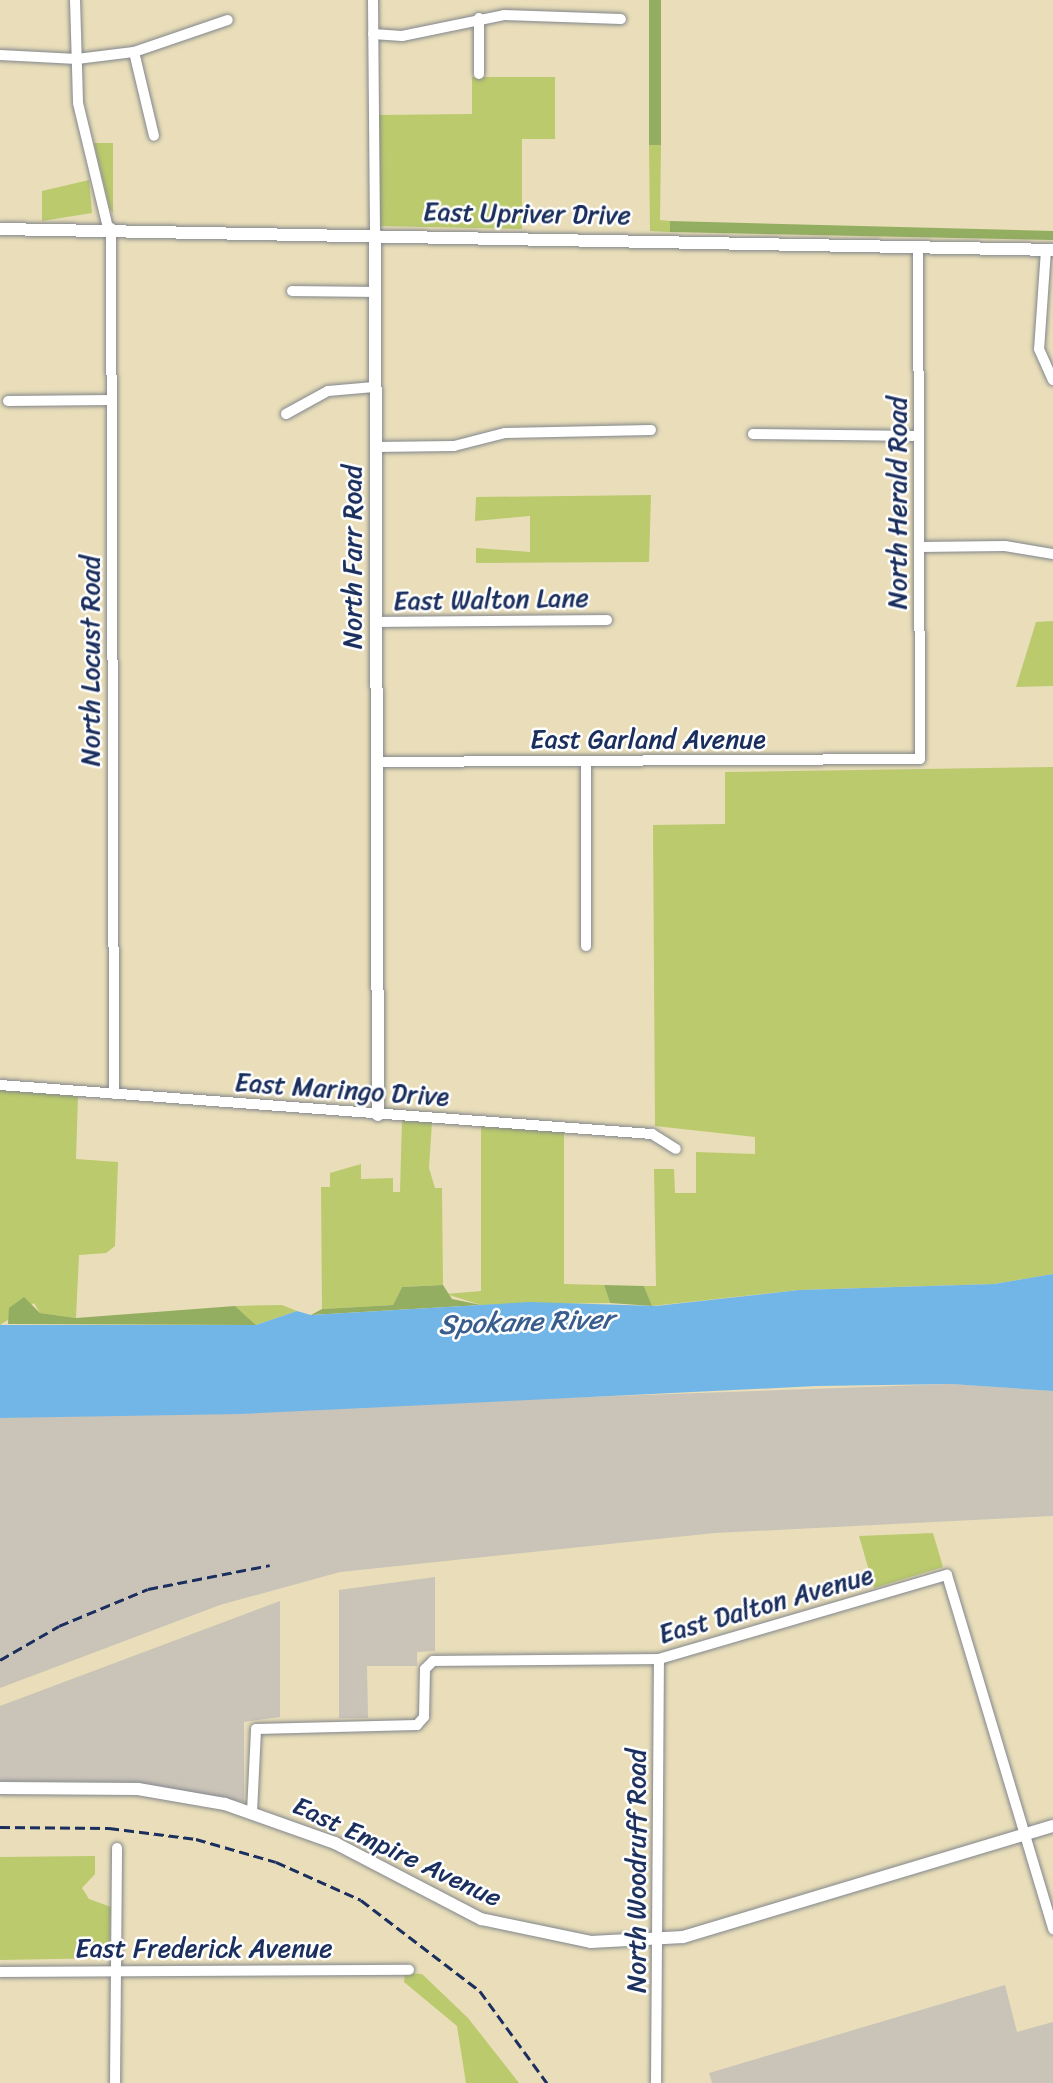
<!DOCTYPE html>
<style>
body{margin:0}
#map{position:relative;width:1053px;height:2083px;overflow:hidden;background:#e9deb9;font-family:Sriracha,sans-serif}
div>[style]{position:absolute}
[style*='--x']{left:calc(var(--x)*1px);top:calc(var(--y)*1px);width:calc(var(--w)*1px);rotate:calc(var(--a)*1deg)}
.industrial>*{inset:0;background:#c9c3b8}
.green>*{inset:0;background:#baca6d}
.forest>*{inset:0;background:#93ae60;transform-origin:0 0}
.water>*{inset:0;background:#72b6e8}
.roads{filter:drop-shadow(0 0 2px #82868c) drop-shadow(0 0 2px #82868c)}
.minor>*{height:10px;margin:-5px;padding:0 5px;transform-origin:5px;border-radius:5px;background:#fff}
.tertiary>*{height:12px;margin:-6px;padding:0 6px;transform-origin:6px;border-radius:6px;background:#fff}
.rail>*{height:2.5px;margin-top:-1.25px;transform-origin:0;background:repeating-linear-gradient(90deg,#1b2f5e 0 10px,transparent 0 15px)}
span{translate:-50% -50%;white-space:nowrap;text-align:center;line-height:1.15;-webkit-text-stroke:5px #fff;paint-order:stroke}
.street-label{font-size:26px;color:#1b2f5e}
.water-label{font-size:28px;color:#395e8e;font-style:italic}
</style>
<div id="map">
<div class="industrial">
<i style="clip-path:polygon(951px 1384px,1053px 1391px,1053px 1516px,715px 1533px,340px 1572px,220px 1605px,0 1688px,0 1418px)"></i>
<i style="clip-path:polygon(435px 1577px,435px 1651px,417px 1652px,417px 1666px,367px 1666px,368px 1718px,339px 1718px,339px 1590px)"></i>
<i style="clip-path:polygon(280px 1601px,280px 1717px,244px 1722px,244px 1802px,137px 1782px,0 1781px,0 1706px)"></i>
<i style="clip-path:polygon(1005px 1985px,1017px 2032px,1053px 2022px,1053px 2083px,712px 2083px,709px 2073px)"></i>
</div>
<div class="green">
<i style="clip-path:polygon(472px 77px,555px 77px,555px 139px,522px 139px,522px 229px,379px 226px,378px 115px,472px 114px)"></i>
<i style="clip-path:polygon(94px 143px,113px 143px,113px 213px,110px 209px)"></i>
<i style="clip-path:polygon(649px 145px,661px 145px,660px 220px,670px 221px,670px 232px,650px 231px)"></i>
<i style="clip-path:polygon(89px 180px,92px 213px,42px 221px,42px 191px)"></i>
<i style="clip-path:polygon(651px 495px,649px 562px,476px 563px,476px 548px,530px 552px,530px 516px,475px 521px,476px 497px)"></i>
<i style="clip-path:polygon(1053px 621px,1053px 686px,1016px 687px,1036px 622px)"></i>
<i style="clip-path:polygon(1053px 767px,1053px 1274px,994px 1284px,799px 1290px,652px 1306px,644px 1286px,656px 1286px,654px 1169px,674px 1169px,675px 1193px,696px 1193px,696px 1152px,755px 1154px,755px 1137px,655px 1126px,653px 825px,725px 824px,725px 772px)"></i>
<i style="clip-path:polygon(0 1089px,78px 1096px,76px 1159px,118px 1162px,115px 1246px,106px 1253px,79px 1255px,76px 1318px,40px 1313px,34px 1303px,0 1325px)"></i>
<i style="clip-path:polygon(402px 1120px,432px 1122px,429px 1168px,435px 1188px,442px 1188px,443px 1285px,402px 1287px,393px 1305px,322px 1309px,321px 1187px,330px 1187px,330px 1173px,361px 1164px,361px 1179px,393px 1178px,393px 1192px,400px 1192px)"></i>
<i style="clip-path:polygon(481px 1125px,564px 1131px,564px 1284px,604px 1285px,610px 1303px,481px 1305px,446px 1294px,481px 1291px)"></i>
<i style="clip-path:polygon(282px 1305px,297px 1311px,256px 1325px,235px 1306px)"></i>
<i style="clip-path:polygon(933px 1533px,943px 1567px,874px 1588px,859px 1536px)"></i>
<i style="clip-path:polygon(95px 1856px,95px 1874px,82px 1888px,89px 1899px,111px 1907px,109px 1958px,0 1960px,0 1857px)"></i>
<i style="clip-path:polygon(405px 1973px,422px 1974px,468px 2018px,519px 2083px,466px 2083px,457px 2026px,404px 1982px)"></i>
</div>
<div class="forest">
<i style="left:649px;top:0;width:12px;height:145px"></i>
<i style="clip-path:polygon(670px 221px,1053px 231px,1053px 240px,670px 232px)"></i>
<i style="clip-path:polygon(443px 1285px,452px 1299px,481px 1305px,311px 1315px,322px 1309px,393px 1305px,402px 1287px)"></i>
<i style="clip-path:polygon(604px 1285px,644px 1286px,652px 1306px,610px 1303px)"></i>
<i style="clip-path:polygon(24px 1297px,40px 1313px,76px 1318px,235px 1306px,256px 1325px,8px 1324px,9px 1308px)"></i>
</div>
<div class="water">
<i style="clip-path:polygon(1053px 1274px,1053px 1391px,951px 1384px,816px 1386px,240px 1414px,0 1418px,0 1325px,256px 1325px,297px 1311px,311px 1315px,529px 1302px,656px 1306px,799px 1290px,994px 1284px)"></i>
</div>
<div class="roads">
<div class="minor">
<i style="--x:75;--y:0;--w:103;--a:88.3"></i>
<i style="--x:78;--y:103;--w:129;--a:76.5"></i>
<i style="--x:373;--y:0;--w:233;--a:89.5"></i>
<i style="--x:479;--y:18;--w:56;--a:90"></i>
<i style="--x:373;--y:34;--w:29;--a:4"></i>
<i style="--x:402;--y:36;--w:104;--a:-11.6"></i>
<i style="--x:504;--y:15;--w:117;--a:2"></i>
<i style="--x:134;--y:52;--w:86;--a:76.6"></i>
<i style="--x:0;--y:55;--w:77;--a:3"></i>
<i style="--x:77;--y:59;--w:57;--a:-7"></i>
<i style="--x:134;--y:52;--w:99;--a:-18.8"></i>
<i style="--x:111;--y:228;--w:866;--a:89.8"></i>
<i style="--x:1046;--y:250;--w:99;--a:94"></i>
<i style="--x:1039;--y:349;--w:34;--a:66"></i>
<i style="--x:292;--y:291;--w:83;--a:0.7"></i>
<i style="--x:8;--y:401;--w:103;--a:-0.6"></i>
<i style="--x:286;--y:414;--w:48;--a:-28.7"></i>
<i style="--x:328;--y:391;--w:46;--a:-5"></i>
<i style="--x:753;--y:434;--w:166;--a:0.7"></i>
<i style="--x:375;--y:447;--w:79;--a:-0.7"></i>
<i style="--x:454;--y:446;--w:53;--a:-14.3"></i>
<i style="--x:505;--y:433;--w:146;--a:-1.2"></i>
<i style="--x:919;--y:547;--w:86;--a:-0.7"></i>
<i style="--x:1005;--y:546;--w:49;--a:9.5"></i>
<i style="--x:376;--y:622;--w:231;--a:-0.5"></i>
<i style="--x:376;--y:762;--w:544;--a:-0.32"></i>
<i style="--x:920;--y:759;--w:513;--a:-90.22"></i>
<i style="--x:586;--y:762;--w:184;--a:90"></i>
<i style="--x:0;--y:1085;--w:654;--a:4.3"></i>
<i style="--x:652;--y:1134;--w:28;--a:32"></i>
<i style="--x:252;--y:1812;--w:83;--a:-87.2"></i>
<i style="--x:256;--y:1729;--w:161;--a:-1.4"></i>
<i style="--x:417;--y:1725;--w:11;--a:-49"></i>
<i style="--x:424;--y:1717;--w:48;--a:-88.8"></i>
<i style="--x:425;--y:1669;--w:11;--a:-45"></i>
<i style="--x:433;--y:1661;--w:226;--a:-0.5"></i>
<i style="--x:659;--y:1659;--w:300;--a:-16.3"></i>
<i style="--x:947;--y:1575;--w:370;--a:73.3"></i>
<i style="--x:0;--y:1972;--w:409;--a:-0.3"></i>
<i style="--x:115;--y:2083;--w:235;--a:-89.5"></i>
<i style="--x:656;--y:2083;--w:424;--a:-89.6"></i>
</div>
<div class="tertiary">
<i style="--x:0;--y:229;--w:1053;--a:1.14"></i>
<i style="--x:375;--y:233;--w:882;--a:89.81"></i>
<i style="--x:0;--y:1788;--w:138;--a:0.4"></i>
<i style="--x:138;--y:1789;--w:88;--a:9.8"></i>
<i style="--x:225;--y:1804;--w:117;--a:19.5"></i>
<i style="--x:335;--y:1843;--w:165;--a:27.5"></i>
<i style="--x:481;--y:1919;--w:112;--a:11.8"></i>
<i style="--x:591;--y:1942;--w:92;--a:-3.1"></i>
<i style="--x:683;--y:1937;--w:386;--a:-16.7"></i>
</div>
</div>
<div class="rail">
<i style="--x:0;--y:1660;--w:68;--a:-30"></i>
<i style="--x:59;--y:1626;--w:96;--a:-22.6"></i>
<i style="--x:148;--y:1589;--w:124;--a:-11.1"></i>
<i style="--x:0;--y:1827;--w:109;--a:0.5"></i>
<i style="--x:109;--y:1828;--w:88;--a:7.2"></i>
<i style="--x:196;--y:1839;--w:83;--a:16"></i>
<i style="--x:276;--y:1862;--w:93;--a:24.1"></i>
<i style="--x:361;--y:1900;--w:150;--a:37.4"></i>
<i style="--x:480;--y:1991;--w:114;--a:53.9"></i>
</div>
<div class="street-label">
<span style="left:527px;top:214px;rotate:1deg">East Upriver Drive</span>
<span style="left:898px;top:503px;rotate:-90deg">North Herald Road</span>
<span style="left:353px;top:557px;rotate:-90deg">North Farr Road</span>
<span style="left:491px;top:600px;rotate:-1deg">East Walton Lane</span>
<span style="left:91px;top:661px;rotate:-90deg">North Locust Road</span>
<span style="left:648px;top:740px">East Garland Avenue</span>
<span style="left:342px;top:1090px;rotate:4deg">East Maringo Drive</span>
<span style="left:766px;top:1605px;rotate:-16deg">East Dalton Avenue</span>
<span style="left:397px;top:1852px;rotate:25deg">East Empire Avenue</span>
<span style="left:637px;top:1871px;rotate:-90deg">North Woodruff Road</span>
<span style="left:204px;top:1949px">East Frederick Avenue</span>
</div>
<div class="water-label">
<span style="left:526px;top:1322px;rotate:-2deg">Spokane River</span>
</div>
</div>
